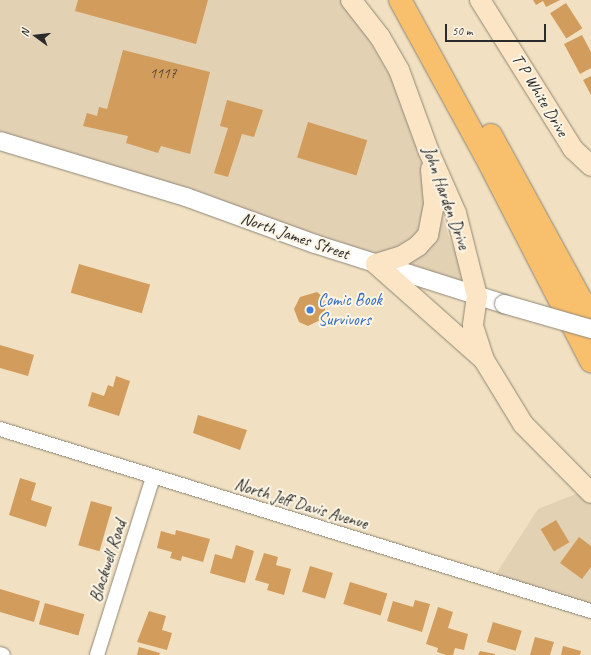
<!DOCTYPE html>
<style>
body{margin:0}
#map{position:relative;width:591px;height:655px;overflow:hidden;background:#f1e1c2;font-family:Caveat,sans-serif}
div>[style]{position:absolute}
[style*='--x']{left:calc(var(--x)*1px);top:calc(var(--y)*1px);width:calc(var(--w)*1px);rotate:calc(var(--a)*1deg)}
.built>*{inset:0;background:#e3d1b4}
.building>*{inset:0;background:#d29c5c;transform-origin:0 0}
.roads{filter:drop-shadow(0 0 1px #8e8676) drop-shadow(0 0 1px #8e8676)}
.minor>*{height:14px;margin:-7px;padding:0 7px;transform-origin:7px;border-radius:7px;background:#fff}
.tertiary>*{height:18px;margin:-9px;padding:0 9px;transform-origin:9px;border-radius:9px;background:#fff}
.secondary>*{height:20px;margin:-10px;padding:0 10px;transform-origin:10px;border-radius:10px;background:#fce5c4}
.motorway>*{height:22px;margin:-11px;padding:0 11px;transform-origin:11px;border-radius:11px;background:#f8bf6c}
.bridges{filter:drop-shadow(0 0 1px #8e8676) drop-shadow(0 0 1px #8e8676)}
.tertiary-bridge>*{height:18px;margin:-9px;padding:0 9px;transform-origin:9px;border-radius:9px;background:#fff}
.dots>*{width:11px;height:11px;translate:-50% -50%;box-sizing:border-box;border:2px solid #fcf5e5;border-radius:50%}
span{translate:-50% -50%;white-space:nowrap;text-align:center;line-height:1.15;-webkit-text-stroke:4px #fcf5e5;paint-order:stroke}
.number-label{font-size:15px;color:#554737}
.number-label span{-webkit-text-stroke-width:0}
.street-label{font-size:17px;color:#2b2b2b}
.shop-label{font-size:17px;color:#366cbe}
.left{translate:0 -50%;text-align:left}
.north{position:absolute;left:16px;top:16px;width:40px;height:40px;-webkit-text-stroke:3px #fcf5e5;paint-order:stroke;rotate:285deg;font-size:11px;font-weight:700;line-height:16px;text-align:center;color:#2b2b2b}
.north::after{content:'';display:block;margin:auto;width:14px;height:18px;background:#2b2b2b;clip-path:polygon(50% 0,100% 100%,50% 72%,0 100%)}
.scale{position:absolute;left:445px;top:24px;width:101px;height:18px;box-sizing:border-box;border:2px solid #2b2b2b;border-top:0;padding-left:5px;font-size:12px;line-height:14px;white-space:nowrap;color:#2b2b2b;-webkit-text-stroke:3px #fcf5e5;paint-order:stroke}
</style>
<div id="map">
<div class="built">
<i style="clip-path:polygon(0 0,346px 0,391px 78px,422px 164px,439px 202px,449px 238px,477px 296px,0 141px)"></i>
<i style="clip-path:polygon(581px 492px,591px 501px,591px 611px,492px 580px,538px 509px)"></i>
</div>
<div class="building">
<i style="clip-path:polygon(78px 0,208px 0,196px 44px,75px 11px)"></i>
<i style="clip-path:polygon(533px 0,560px 0,546px 7px,543px 1px,536px 5px)"></i>
<i style="left:566px;top:3px;width:30px;height:19px;rotate:57deg"></i>
<i style="clip-path:polygon(582px 35px,591px 52px,591px 68px,580px 74px,564px 44px)"></i>
<i style="clip-path:polygon(123px 50px,210px 72px,190px 154px,161px 146px,158px 153px,126px 143px,128px 136px,83px 126px,87px 113px,97px 116px,99px 107px,107px 109px)"></i>
<i style="clip-path:polygon(591px 76px,591px 95px,583px 80px)"></i>
<i style="clip-path:polygon(227px 100px,263px 110px,254px 137px,242px 134px,228px 177px,214px 173px,228px 128px,220px 126px)"></i>
<i style="left:308px;top:122px;width:62px;height:37px;rotate:17deg"></i>
<i style="left:79px;top:264px;width:74px;height:30px;rotate:16deg"></i>
<i style="clip-path:polygon(317px 292px,324px 298px,325px 310px,320px 320px,308px 326px,299px 322px,294px 309px,300px 297px)"></i>
<i style="clip-path:polygon(0 345px,34px 355px,28px 376px,0 368px)"></i>
<i style="clip-path:polygon(116px 376px,130px 381px,119px 416px,88px 406px,92px 392px,104px 396px,108px 385px,113px 387px)"></i>
<i style="clip-path:polygon(198px 415px,247px 430px,240px 450px,193px 433px)"></i>
<i style="clip-path:polygon(20px 478px,36px 483px,31px 500px,52px 507px,46px 527px,9px 515px)"></i>
<i style="left:91px;top:501px;width:22px;height:46px;rotate:16deg"></i>
<i style="left:556px;top:520px;width:26px;height:18px;rotate:59deg"></i>
<i style="clip-path:polygon(176px 530px,210px 539px,203px 562px,182px 556px,181px 561px,170px 558px,172px 552px,157px 548px,161px 531px,175px 535px)"></i>
<i style="clip-path:polygon(579px 537px,591px 546px,591px 567px,582px 579px,560px 563px)"></i>
<i style="clip-path:polygon(236px 545px,254px 551px,245px 583px,210px 573px,215px 554px,232px 559px)"></i>
<i style="clip-path:polygon(264px 553px,278px 557px,276px 565px,291px 569px,284px 595px,267px 590px,269px 584px,255px 580px)"></i>
<i style="left:310px;top:566px;width:24px;height:27px;rotate:17deg"></i>
<i style="left:350px;top:582px;width:39px;height:23px;rotate:17deg"></i>
<i style="clip-path:polygon(0 589px,40px 601px,34px 622px,0 612px)"></i>
<i style="clip-path:polygon(415px 600px,430px 604px,422px 632px,387px 621px,393px 601px,413px 607px)"></i>
<i style="left:45px;top:603px;width:41px;height:22px;rotate:16deg"></i>
<i style="clip-path:polygon(438px 607px,453px 612px,448px 628px,468px 634px,464px 650px,455px 648px,453px 655px,446px 655px,437px 652px,438px 648px,426px 644px)"></i>
<i style="clip-path:polygon(149px 611px,166px 616px,162px 630px,172px 633px,167px 650px,137px 642px)"></i>
<i style="left:493px;top:622px;width:30px;height:21px;rotate:17deg"></i>
<i style="clip-path:polygon(535px 637px,554px 642px,550px 655px,530px 655px)"></i>
<i style="clip-path:polygon(563px 646px,581px 651px,580px 655px,561px 655px)"></i>
<i style="clip-path:polygon(139px 647px,160px 653px,159px 655px,137px 655px)"></i>
<i style="clip-path:polygon(480px 651px,495px 654px,495px 655px,478px 655px)"></i>
</div>
<div class="roads">
<div class="minor">
<i style="--x:0;--y:429;--w:618;--a:17.12"></i>
<i style="--x:0;--y:654;--w:3;--a:18"></i>
<i style="--x:97;--y:655;--w:187;--a:-72.5"></i>
</div>
<div class="tertiary">
<i style="--x:0;--y:141;--w:194;--a:16.8"></i>
<i style="--x:186;--y:197;--w:137;--a:20"></i>
<i style="--x:315;--y:244;--w:198;--a:17.6"></i>
</div>
<div class="secondary">
<i style="--x:351;--y:0;--w:47;--a:51.9"></i>
<i style="--x:380;--y:37;--w:38;--a:60"></i>
<i style="--x:399;--y:70;--w:87;--a:69.9"></i>
<i style="--x:429;--y:152;--w:67;--a:66.1"></i>
<i style="--x:456;--y:213;--w:86;--a:75.8"></i>
<i style="--x:477;--y:296;--w:30;--a:98"></i>
<i style="--x:473;--y:326;--w:36;--a:72"></i>
<i style="--x:484;--y:360;--w:75;--a:58.6"></i>
<i style="--x:523;--y:424;--w:97;--a:45.4"></i>
<i style="--x:480;--y:0;--w:176;--a:58"></i>
<i style="--x:573;--y:149;--w:25;--a:43"></i>
<i style="--x:376;--y:264;--w:27;--a:-17"></i>
<i style="--x:402;--y:256;--w:19;--a:-32"></i>
<i style="--x:418;--y:246;--w:15;--a:-48"></i>
<i style="--x:428;--y:235;--w:32;--a:-79"></i>
<i style="--x:434;--y:204;--w:35;--a:-95"></i>
<i style="--x:376;--y:264;--w:144;--a:41.6"></i>
</div>
<div class="motorway">
<i style="--x:400;--y:0;--w:177;--a:61.3"></i>
<i style="--x:485;--y:155;--w:232;--a:62.8"></i>
<i style="--x:491;--y:135;--w:209;--a:61.3"></i>
</div>
</div>
<div class="bridges">
<div class="tertiary-bridge">
<i style="--x:504;--y:304;--w:91;--a:16"></i>
</div>
</div>
<div class="dots">
<i style="left:310px;top:310px;background:#3f7fe0"></i>
</div>
<div class="number-label">
<span style="left:163px;top:74px">1117</span>
</div>
<div class="street-label">
<span style="left:540px;top:95px;rotate:59deg">T P White Drive</span>
<span style="left:446px;top:198px;rotate:70deg">John Harden Drive</span>
<span style="left:295px;top:236px;rotate:19deg">North James Street</span>
<span style="left:301px;top:504px;rotate:17deg">North Jeff Davis Avenue</span>
<span style="left:108px;top:561px;rotate:-72deg">Blackwell Road</span>
</div>
<div class="shop-label">
<span class="left" style="left:318px;top:310px">Comic Book<br>Survivors</span>
</div>
<div class="north">N</div>
<div class="scale">50 m</div>
</div>
